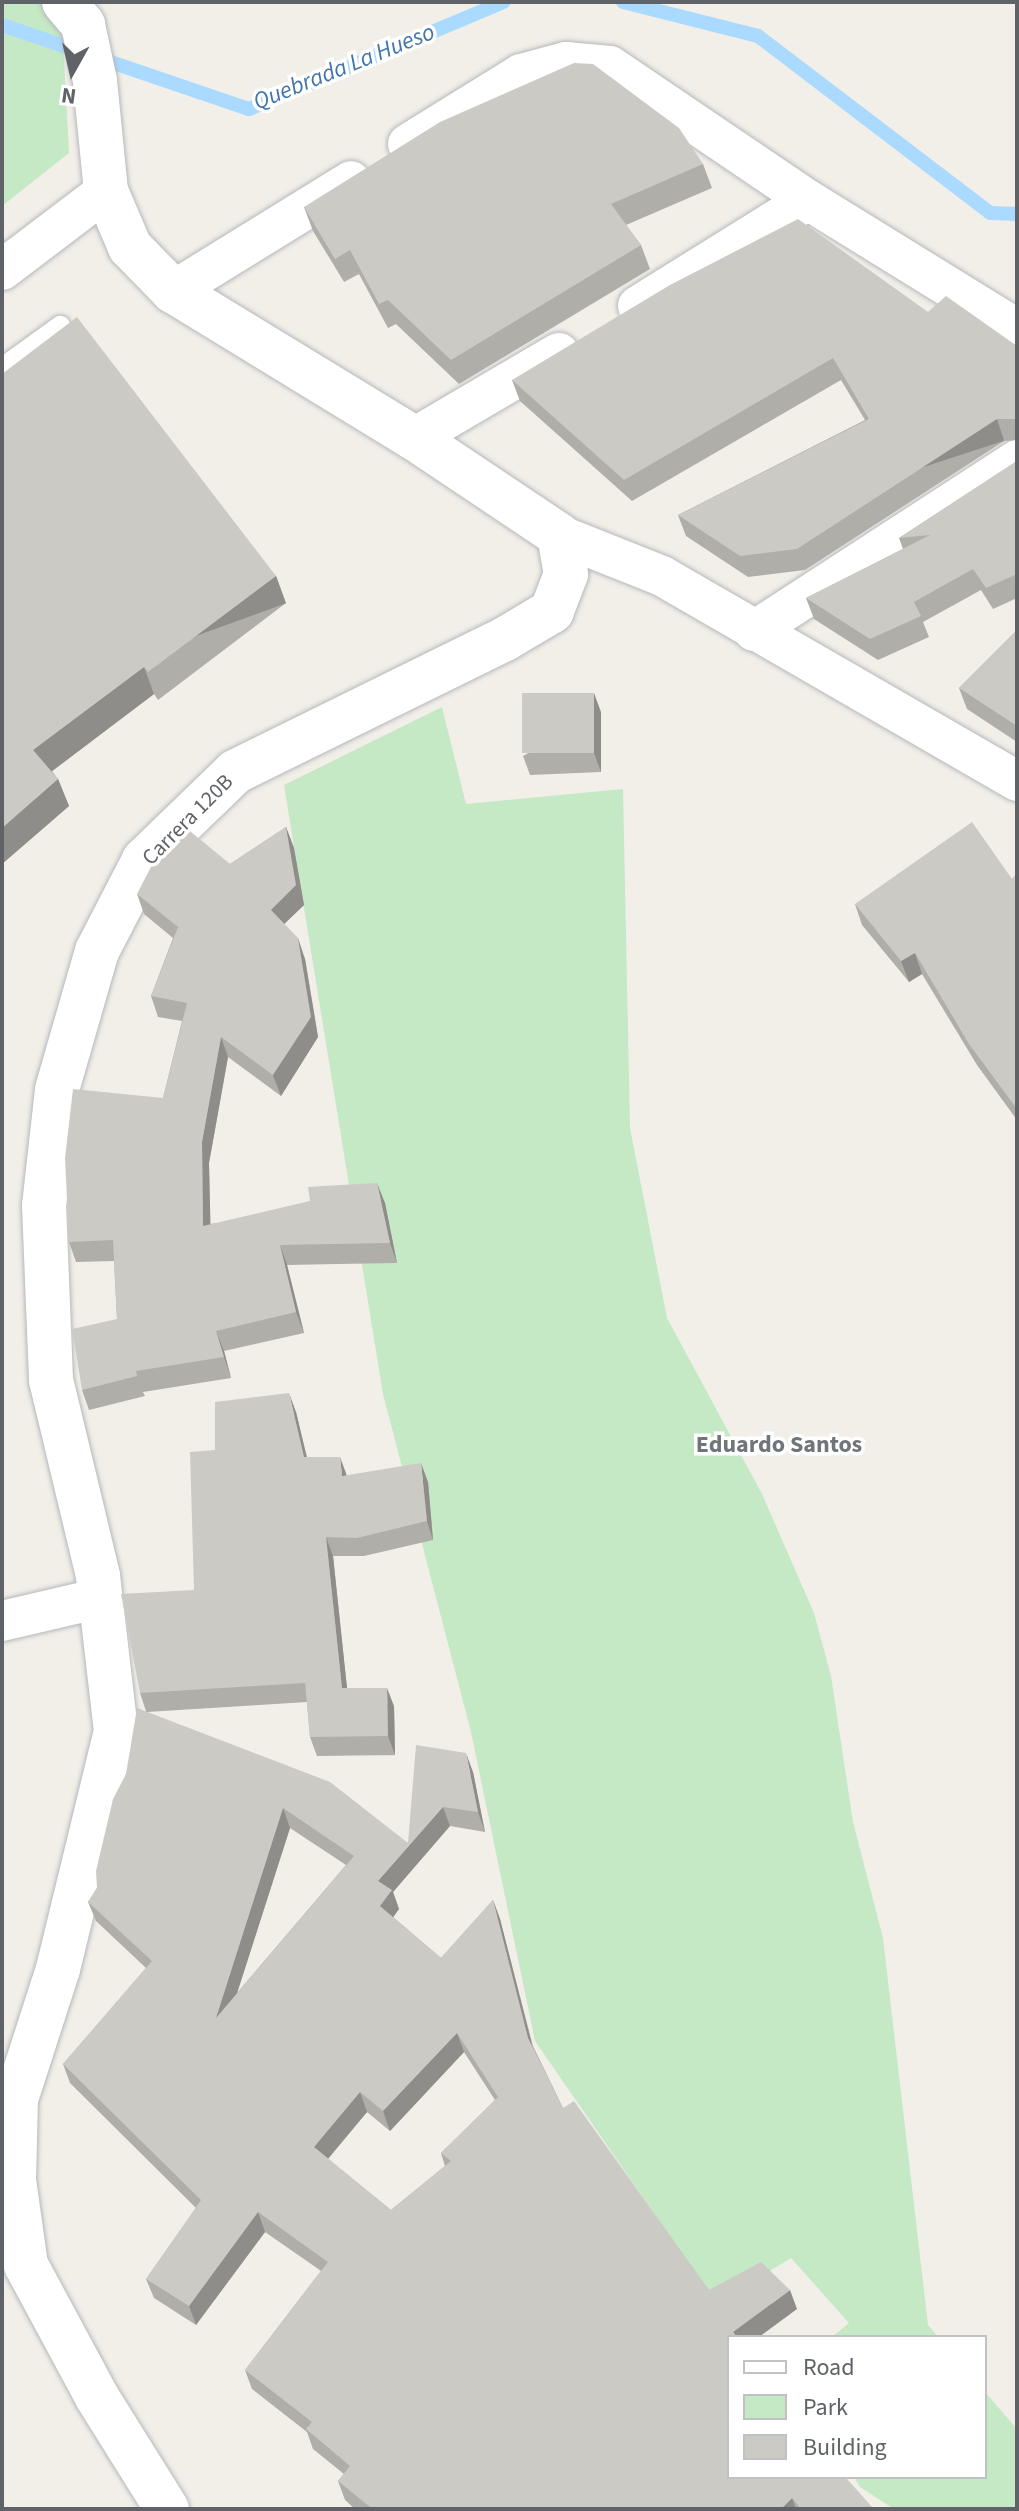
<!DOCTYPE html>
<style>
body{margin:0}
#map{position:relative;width:1019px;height:2511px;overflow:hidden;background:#f1efe8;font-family:"Source Sans 3",sans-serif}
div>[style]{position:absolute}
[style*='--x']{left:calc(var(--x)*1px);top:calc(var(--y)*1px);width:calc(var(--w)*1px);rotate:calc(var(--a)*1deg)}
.green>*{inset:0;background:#c5e8c5}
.stream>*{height:14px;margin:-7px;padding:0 7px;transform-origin:7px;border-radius:7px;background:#aadaff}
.roads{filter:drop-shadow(0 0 2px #b5b8bc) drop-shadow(0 0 2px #b5b8bc)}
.lane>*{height:20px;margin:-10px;padding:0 10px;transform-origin:10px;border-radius:10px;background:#fff}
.street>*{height:40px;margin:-20px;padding:0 20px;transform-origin:20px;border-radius:20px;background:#fff}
.secondary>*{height:44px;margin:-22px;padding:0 22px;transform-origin:22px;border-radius:22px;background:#fff}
.wall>*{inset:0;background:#afaea9}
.shaded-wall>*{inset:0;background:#8f8d8a;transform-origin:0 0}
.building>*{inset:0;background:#cccac5;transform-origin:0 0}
span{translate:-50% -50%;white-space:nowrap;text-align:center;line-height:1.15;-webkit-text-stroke:7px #fff;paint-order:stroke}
.street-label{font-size:22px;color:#5f6368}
.water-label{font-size:24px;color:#4174aa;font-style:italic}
.neighbourhood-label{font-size:24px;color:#70757a;font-weight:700}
.frame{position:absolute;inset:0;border:4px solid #5f6368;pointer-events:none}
.legend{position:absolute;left:727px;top:2335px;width:260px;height:144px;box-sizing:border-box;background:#fff;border:2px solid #bfc1c3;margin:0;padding:10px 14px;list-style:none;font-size:24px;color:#5f6368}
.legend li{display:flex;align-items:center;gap:16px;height:40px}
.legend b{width:40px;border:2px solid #bfc1c3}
.north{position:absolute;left:32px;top:32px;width:80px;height:80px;-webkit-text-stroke:6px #fff;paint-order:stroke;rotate:188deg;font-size:22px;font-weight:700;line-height:32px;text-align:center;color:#5f6368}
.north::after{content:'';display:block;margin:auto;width:28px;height:36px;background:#5f6368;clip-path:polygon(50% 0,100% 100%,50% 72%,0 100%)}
</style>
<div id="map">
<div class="green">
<i style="clip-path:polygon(2px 2px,61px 2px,69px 153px,2px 206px)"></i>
<i style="clip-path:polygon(442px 707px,466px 804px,623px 789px,630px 1128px,667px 1318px,762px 1494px,814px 1613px,831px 1676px,853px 1822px,883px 1938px,928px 2325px,938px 2337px,832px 2337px,849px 2323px,791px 2258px,716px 2303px,535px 2041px,471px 1732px,383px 1394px,284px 785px)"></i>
<i style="clip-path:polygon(985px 2392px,1017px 2429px,1017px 2509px,894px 2509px,860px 2487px,854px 2477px,985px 2477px)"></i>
</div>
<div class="stream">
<i style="--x:623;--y:2;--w:139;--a:14.1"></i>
<i style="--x:758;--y:36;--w:292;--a:37.3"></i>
<i style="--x:990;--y:213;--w:27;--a:2"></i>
<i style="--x:2;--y:25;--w:261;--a:18.8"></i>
<i style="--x:249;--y:109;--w:276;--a:-22.8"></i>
</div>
<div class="roads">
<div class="lane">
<i style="--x:2;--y:368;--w:72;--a:-35.9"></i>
</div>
<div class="street">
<i style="--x:408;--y:144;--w:133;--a:-31.8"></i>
<i style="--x:521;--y:74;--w:47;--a:-14.9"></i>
<i style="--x:566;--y:62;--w:44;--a:5.2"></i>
<i style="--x:610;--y:66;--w:239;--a:34.1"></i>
<i style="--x:808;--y:200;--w:246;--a:31.7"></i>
<i style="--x:2;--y:270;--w:131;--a:-37.2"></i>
<i style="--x:173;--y:291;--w:209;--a:-31.7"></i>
<i style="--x:638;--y:306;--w:200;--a:-31.9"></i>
<i style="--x:414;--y:438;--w:168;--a:-30.4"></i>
<i style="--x:559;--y:535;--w:111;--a:21.7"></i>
<i style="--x:662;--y:576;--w:410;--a:30"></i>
<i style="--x:754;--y:631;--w:314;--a:-33"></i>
<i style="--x:2;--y:1621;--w:102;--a:-13.1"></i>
</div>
<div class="secondary">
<i style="--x:64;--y:2;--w:30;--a:50"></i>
<i style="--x:83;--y:25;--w:57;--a:77.9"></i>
<i style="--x:95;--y:81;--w:111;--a:84.3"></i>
<i style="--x:106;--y:191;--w:61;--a:66.8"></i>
<i style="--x:130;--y:247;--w:62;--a:45.7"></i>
<i style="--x:173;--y:291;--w:282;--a:31.4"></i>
<i style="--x:414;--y:438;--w:174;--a:33.8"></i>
<i style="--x:559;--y:535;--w:40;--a:80"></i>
<i style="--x:566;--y:574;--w:40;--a:111"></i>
<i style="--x:552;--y:611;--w:55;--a:149.2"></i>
<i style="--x:505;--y:639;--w:301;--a:153.8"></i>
<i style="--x:235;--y:772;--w:127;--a:136"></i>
<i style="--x:144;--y:860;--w:102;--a:117.3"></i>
<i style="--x:97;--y:951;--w:145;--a:106.1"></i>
<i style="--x:57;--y:1090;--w:116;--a:96.4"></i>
<i style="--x:44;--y:1205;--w:175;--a:87.7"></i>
<i style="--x:51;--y:1380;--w:202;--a:76.5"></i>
<i style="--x:98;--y:1576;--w:156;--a:83.4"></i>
<i style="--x:116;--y:1731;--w:245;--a:103.7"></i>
<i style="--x:58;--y:1969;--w:137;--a:107.9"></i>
<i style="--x:16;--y:2099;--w:81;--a:91.4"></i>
<i style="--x:14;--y:2180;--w:86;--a:82"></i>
<i style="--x:26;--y:2265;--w:150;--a:61.7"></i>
<i style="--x:97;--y:2397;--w:132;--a:58"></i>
</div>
</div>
<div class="wall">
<i style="clip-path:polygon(703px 164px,712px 188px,626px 225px,641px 245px,650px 269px,459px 384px,396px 324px,388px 328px,359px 274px,344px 282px,313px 231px,304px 207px)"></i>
<i style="clip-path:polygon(928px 312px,1017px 346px,1017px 440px,1004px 441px,805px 570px,748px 577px,686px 536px,678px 515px,865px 420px,841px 380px,632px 501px,520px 401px,512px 380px)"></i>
<i style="clip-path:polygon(2px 374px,276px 576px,286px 603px,158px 700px,154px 694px,52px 771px,58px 779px,69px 806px,2px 864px)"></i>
<i style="clip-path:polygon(1017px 461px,1017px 598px,993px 609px,981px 590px,923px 622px,929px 637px,878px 660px,814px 619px,806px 598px,903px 549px,899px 538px)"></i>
<i style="clip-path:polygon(1017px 630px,1017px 742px,967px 709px,959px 688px)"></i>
<i style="clip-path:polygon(601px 712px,601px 772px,530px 775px,523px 756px)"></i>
<i style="clip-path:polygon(286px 827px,294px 848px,304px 905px,284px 924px,305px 959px,318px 1037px,281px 1096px,228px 1057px,209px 1163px,210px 1224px,385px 1203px,397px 1263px,287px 1265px,304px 1333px,224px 1351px,231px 1378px,143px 1392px,145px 1396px,89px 1410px,82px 1390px,117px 1319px,114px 1261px,76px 1262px,69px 1242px,163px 1098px,182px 1021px,158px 1017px,151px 996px,173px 938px,144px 914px,137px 894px,230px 864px)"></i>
<i style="clip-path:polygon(1017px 874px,1017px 1120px,977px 1065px,922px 974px,909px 982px,862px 925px,855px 904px,1012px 879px)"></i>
<i style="clip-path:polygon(evenodd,296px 1412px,307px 1457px,347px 1476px,428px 1482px,433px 1540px,364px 1556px,333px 1556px,347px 1688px,394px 1706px,395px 1755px,317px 1756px,310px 1737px,307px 1702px,147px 1712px,408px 1843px,473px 1772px,485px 1832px,450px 1826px,393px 1892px,399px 1909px,393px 1917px,441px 1958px,493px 1900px,500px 1919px,533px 2046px,563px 2108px,709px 2290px,797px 2309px,729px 2337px,729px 2477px,845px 2477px,873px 2509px,355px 2509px,345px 2500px,338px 2481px,344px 2474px,313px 2449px,307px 2432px,252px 2389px,245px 2370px,321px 2271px,265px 2232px,196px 2325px,154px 2298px,146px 2279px,196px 2208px,70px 2083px,63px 2064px,146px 1968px,96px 1921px,88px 1902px,97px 1888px,126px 1774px,146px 1711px,140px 1693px,194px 1590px,215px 1450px,296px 1412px,290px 1828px,346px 1865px,237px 1993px,290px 1828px,296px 1412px,464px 2052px,495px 2100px,441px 2153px,445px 2166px,391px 2210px,328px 2159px,367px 2112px,390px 2131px,464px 2052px)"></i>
</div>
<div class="shaded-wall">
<i style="left:997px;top:419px;width:23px;height:239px;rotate:72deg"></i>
<i style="left:276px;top:576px;width:29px;height:160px;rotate:70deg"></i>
<i style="clip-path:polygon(144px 667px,154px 694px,43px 778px,33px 750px)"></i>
<i style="clip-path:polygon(594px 693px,601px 712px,601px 772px,594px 753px)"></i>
<i style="clip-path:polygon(58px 779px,69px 806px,2px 864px,2px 828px)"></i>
<i style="clip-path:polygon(286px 827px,294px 848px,304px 905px,278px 930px,271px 910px)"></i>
<i style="clip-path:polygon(298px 938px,305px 959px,318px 1037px,281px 1096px,273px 1075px)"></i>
<i style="clip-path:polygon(915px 953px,922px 974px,909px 982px,901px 961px)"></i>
<i style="clip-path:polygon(221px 1037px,228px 1057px,209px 1163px,211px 1246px,203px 1226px,202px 1142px)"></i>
<i style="clip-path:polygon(377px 1183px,385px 1203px,397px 1263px,390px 1243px)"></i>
<i style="clip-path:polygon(280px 1245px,287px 1265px,304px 1333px,296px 1312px)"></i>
<i style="clip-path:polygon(216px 1331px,224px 1351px,231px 1378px,224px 1357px)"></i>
<i style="clip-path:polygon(289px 1393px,296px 1412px,311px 1476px,304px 1457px)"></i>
<i style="clip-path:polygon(340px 1457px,347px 1476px,342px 1476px)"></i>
<i style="clip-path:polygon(421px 1463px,428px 1482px,433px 1540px,427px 1521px)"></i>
<i style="clip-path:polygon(326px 1537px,333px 1556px,349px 1707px,342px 1688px)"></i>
<i style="clip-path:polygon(387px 1688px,394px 1706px,395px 1755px,388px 1736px)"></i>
<i style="clip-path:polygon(466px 1753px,473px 1772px,485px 1832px,478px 1812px)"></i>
<i style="clip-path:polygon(443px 1807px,450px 1826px,393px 1892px,399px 1909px,387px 1926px,380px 1906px,378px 1881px)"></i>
<i style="clip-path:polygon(283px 1808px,290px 1828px,223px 2037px,216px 2018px)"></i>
<i style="clip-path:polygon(493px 1900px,500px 1919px,535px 2057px,528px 2038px)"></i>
<i style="clip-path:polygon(457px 2033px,464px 2052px,390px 2131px,383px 2111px)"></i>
<i style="clip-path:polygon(360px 2092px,367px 2112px,321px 2167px,314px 2147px)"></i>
<i style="clip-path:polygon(258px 2212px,265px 2232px,196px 2325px,189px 2306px)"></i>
<i style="clip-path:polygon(790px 2290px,797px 2309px,759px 2337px,735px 2337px,733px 2332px)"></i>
<i style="clip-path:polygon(792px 2498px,796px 2509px,781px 2509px)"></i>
</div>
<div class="building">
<i style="clip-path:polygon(574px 63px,593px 64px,679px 128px,703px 164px,611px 204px,641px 245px,451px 360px,388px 300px,379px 304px,350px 250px,335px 259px,304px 207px,440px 122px)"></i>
<i style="clip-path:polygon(798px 219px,928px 312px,946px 296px,1017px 346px,1017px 419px,997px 419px,797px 549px,740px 556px,678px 515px,869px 419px,833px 358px,624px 480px,512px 380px,670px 285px)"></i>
<i style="clip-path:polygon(77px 317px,276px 576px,148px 672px,144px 667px,33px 750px,58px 779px,2px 828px,2px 374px)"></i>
<i style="clip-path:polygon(1017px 461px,1017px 574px,986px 588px,973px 569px,914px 602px,921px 616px,870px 639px,806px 598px,930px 535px,899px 538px)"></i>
<i style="clip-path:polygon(1017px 630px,1017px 726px,959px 688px)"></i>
<i style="left:594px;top:693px;width:60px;height:72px;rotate:90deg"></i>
<i style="clip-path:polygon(972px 822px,1012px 879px,1017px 874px,1017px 1109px,969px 1044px,915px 953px,901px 961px,855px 904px)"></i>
<i style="clip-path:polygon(185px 827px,230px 864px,286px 827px,296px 885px,271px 910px,298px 938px,311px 1017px,273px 1075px,221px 1037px,202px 1142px,203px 1226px,310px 1201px,308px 1187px,377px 1183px,390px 1243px,280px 1245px,296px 1312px,216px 1331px,224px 1357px,136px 1371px,137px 1376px,82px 1390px,72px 1329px,117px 1319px,113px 1240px,69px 1242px,65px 1158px,73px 1089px,163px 1098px,187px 1003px,151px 996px,178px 927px,137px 894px,154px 861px)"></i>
<i style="clip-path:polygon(289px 1393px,304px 1457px,340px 1457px,342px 1476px,421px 1463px,427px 1521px,357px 1538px,326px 1537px,342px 1688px,387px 1688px,388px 1736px,310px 1737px,305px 1683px,140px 1693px,121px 1594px,194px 1590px,190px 1452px,215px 1450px,215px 1402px)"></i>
<i style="clip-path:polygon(evenodd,137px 1708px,330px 1782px,408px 1843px,416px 1745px,466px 1753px,478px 1812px,443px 1807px,378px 1881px,392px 1890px,380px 1906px,441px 1958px,493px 1900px,528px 2038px,563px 2108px,574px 2101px,709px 2290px,761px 2262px,790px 2290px,733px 2332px,737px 2337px,729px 2337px,729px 2477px,845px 2477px,873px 2508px,801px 2509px,792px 2498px,781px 2509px,369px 2509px,370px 2507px,338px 2481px,350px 2466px,306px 2429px,312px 2422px,245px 2370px,328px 2262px,258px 2212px,189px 2306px,146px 2279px,201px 2200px,63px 2064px,152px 1961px,88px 1902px,97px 1888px,96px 1871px,113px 1799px,126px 1774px,137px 1708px,283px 1808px,354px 1856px,216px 2018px,283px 1808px,137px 1708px,457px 2033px,498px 2097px,441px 2153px,451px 2161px,391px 2210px,314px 2147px,360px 2092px,383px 2111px,457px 2033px)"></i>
</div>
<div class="street-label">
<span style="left:188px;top:820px;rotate:-45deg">Carrera 120B</span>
</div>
<div class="water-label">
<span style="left:344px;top:67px;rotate:-22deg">Quebrada La Hueso</span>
</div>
<div class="neighbourhood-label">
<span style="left:779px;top:1445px">Eduardo Santos</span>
</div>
<div class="frame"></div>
<ul class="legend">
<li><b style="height:10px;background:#fff"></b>Road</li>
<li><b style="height:22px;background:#c5e8c5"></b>Park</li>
<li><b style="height:22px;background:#cccac5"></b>Building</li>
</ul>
<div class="north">N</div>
</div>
